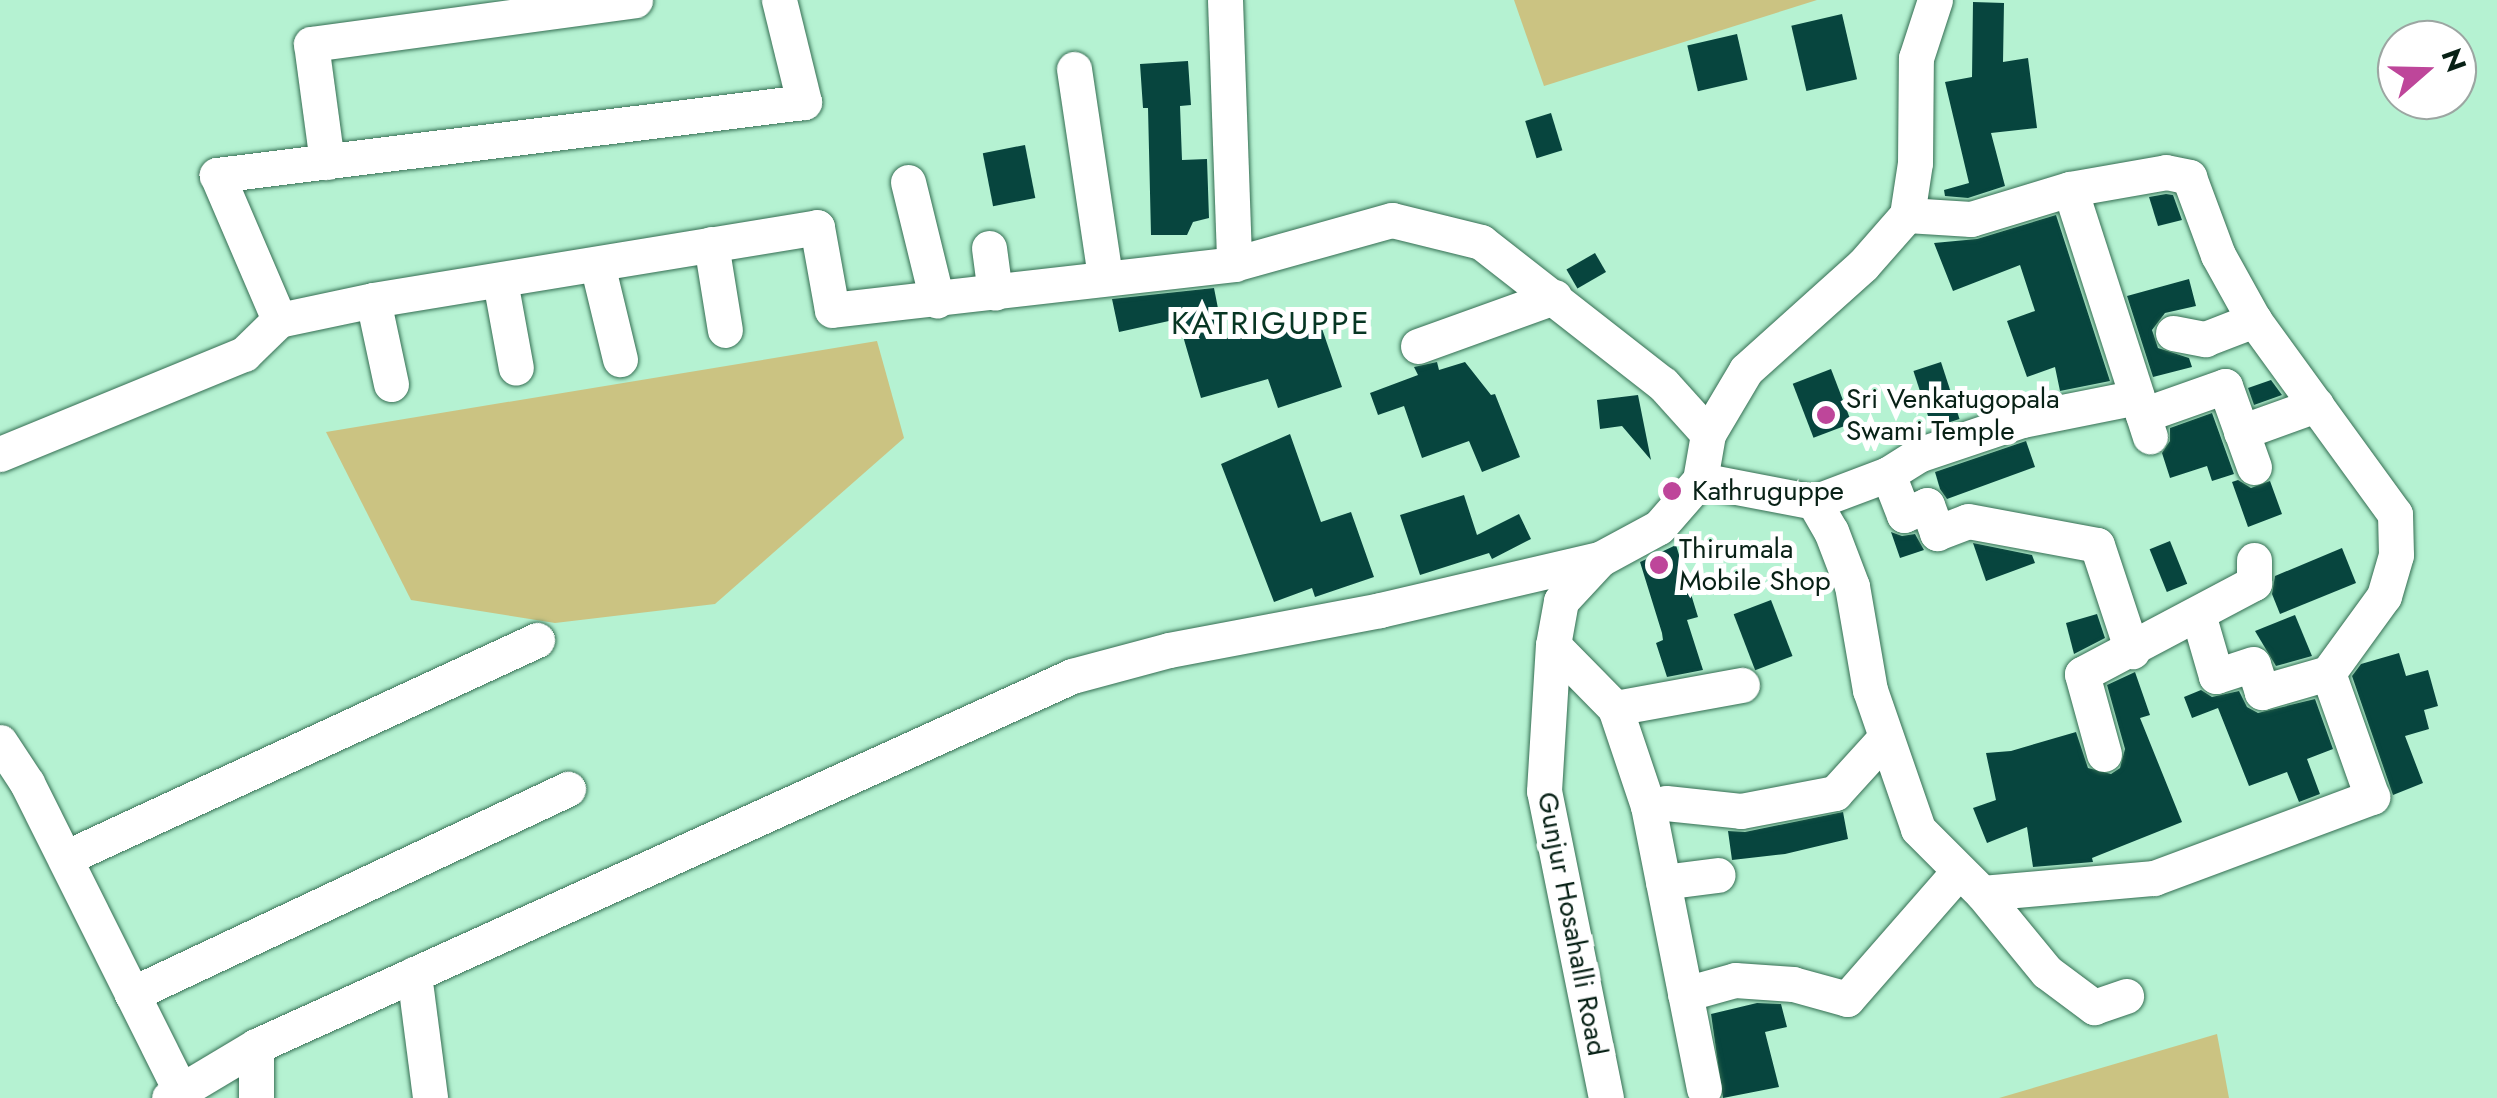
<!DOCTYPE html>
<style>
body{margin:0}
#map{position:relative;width:2497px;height:1098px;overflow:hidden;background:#b5f2d2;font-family:Jost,sans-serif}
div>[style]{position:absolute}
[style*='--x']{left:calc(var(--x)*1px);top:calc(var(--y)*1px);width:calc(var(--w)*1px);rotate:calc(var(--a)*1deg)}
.green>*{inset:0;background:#cbc382}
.building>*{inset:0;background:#07453e;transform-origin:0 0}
.roads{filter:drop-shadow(0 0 2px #356e53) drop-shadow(0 0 2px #356e53)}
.minor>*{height:35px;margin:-17.5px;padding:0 17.5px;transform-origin:17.5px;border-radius:17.5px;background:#fff}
.dots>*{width:28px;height:28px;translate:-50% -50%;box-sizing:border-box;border:5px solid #fff;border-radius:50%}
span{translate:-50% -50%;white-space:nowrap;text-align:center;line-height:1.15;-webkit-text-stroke:10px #fff;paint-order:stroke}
.poi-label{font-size:28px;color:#082116}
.left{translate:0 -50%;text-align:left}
.street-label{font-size:28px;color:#082116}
.quarter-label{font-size:32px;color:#073623;letter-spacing:2.5px}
.north{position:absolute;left:2377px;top:20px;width:100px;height:100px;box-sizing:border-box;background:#fff;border:2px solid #9ca6a2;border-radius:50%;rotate:70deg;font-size:28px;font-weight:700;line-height:40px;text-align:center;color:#082116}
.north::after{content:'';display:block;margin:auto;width:35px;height:45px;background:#be469a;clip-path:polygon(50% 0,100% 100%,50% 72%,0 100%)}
</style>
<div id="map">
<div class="green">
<i style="clip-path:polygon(1514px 0,1817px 0,1544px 86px)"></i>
<i style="clip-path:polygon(877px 341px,904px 438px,715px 604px,555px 623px,411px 600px,326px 432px)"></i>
<i style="clip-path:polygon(2217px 1034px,2229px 1098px,1999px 1098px)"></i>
</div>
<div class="building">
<i style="clip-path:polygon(1973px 2px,2004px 3px,2003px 62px,2028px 58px,2037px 128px,1991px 133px,2005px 186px,1968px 198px,1945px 196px,1944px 190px,1969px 183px,1945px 82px,1972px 77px)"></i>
<i style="left:1842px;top:14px;width:67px;height:52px;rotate:77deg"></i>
<i style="left:1737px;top:34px;width:47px;height:51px;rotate:77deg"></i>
<i style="clip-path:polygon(1188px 61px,1191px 105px,1180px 106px,1182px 160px,1207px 159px,1209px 218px,1193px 222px,1187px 235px,1151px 235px,1148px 108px,1143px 108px,1140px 64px)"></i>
<i style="left:1551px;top:113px;width:39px;height:27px;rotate:73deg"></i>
<i style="left:1025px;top:145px;width:54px;height:43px;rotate:79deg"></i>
<i style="clip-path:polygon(2166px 194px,2173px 195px,2182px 220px,2158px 226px,2149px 197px)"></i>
<i style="clip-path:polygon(2056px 215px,2110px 381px,2060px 391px,2055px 367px,2027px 377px,2007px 321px,2035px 311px,2020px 265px,1953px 291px,1934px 243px,1977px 239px)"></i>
<i style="left:1595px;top:253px;width:22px;height:33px;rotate:60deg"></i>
<i style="clip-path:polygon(2189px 279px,2196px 306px,2165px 313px,2152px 330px,2158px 348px,2189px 358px,2192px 367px,2153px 377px,2127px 296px)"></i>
<i style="clip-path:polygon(1214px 288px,1224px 339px,1291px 317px,1294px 326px,1318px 317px,1342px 387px,1278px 408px,1268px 379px,1201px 398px,1178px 319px,1119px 332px,1112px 299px)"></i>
<i style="clip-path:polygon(1437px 362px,1439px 370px,1465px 362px,1491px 395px,1495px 394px,1520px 457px,1482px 472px,1469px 441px,1422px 458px,1404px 406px,1378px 415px,1370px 393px,1418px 375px,1414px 367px)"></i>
<i style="left:1941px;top:362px;width:60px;height:29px;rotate:72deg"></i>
<i style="left:1831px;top:369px;width:58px;height:41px;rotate:69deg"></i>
<i style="clip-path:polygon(2271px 380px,2282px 395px,2254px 405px,2248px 388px)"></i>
<i style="clip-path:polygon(1638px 395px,1651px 460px,1622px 426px,1600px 429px,1597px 400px)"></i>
<i style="clip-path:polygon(2212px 413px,2234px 474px,2212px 481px,2207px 466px,2170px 478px,2162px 453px,2170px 441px,2170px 428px)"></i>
<i style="clip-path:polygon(1290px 434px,1321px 522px,1351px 512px,1374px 577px,1315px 597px,1312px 588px,1274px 602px,1221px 464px)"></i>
<i style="clip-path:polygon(2026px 441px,2035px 467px,1947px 499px,1940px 489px,1935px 472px)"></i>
<i style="clip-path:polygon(2238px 480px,2251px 488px,2270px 481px,2282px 514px,2248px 527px,2232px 482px)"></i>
<i style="clip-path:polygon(1464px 495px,1477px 535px,1519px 514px,1531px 539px,1492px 559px,1489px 553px,1420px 575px,1400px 515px)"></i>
<i style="clip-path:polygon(1891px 532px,1902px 536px,1915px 534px,1924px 550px,1900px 558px)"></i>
<i style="left:2170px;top:541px;width:46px;height:22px;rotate:68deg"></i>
<i style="clip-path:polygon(1973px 543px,2032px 555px,2035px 563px,1986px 581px)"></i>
<i style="clip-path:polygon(1676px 545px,1698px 617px,1687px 620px,1703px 670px,1667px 677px,1656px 643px,1663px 640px,1662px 633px,1640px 562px)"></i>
<i style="clip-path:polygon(2342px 548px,2356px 583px,2280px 614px,2272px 594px,2275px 576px)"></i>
<i style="left:1771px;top:600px;width:60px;height:40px;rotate:69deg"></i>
<i style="clip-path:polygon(2097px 614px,2105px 638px,2074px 654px,2066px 623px)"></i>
<i style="clip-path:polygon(2295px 615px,2312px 656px,2276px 666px,2255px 631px)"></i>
<i style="clip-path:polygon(2399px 653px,2406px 676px,2428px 670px,2438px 706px,2424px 710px,2429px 729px,2405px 736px,2423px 783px,2393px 795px,2352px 676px,2361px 664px)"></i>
<i style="clip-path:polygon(2135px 672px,2150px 715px,2140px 718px,2182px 822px,2092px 858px,2093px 862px,2033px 867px,2027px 827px,1987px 843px,1973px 808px,1996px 800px,1986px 753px,2011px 751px,2076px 732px,2088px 768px,2111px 774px,2120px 768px,2125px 749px,2107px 685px)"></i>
<i style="clip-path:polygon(2201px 690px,2212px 697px,2239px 691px,2247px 707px,2258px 713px,2315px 699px,2333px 749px,2307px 759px,2320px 794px,2299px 802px,2287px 772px,2249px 786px,2218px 708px,2192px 718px,2184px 697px)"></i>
<i style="clip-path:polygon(1843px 812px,1848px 839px,1785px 854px,1732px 860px,1728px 831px,1745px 832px)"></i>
<i style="clip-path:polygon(1757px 1003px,1781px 1004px,1787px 1027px,1765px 1032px,1779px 1087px,1723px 1098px,1711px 1014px)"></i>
</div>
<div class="roads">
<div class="minor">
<i style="--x:779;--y:0;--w:105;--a:76.2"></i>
<i style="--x:804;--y:102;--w:592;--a:172.91"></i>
<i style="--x:217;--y:175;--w:158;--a:66.8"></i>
<i style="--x:279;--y:320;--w:96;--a:-12"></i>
<i style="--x:373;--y:300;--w:450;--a:-9.3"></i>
<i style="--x:817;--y:227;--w:84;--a:79.8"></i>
<i style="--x:832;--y:310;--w:405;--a:-6.5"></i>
<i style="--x:1234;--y:264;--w:164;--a:-15.6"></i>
<i style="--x:1392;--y:220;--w:92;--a:13.9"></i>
<i style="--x:1481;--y:242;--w:231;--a:38"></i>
<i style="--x:1663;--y:384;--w:67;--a:48"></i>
<i style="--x:1225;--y:0;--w:264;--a:88"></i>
<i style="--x:1074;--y:69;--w:209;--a:81.5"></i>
<i style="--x:327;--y:162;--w:119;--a:-97.7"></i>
<i style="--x:311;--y:44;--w:327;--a:-7.7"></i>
<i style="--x:908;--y:182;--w:122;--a:76.2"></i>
<i style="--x:2070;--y:189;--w:260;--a:72.1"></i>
<i style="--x:1907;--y:215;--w:64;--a:3.6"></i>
<i style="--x:1971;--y:219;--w:103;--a:-16.9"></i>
<i style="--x:2070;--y:189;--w:97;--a:-10"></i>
<i style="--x:2166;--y:172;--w:24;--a:12"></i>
<i style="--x:2189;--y:177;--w:83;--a:69.6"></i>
<i style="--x:2218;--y:255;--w:74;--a:61"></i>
<i style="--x:2254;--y:320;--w:240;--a:54"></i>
<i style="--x:2395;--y:514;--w:41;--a:88.6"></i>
<i style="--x:2396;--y:555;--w:43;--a:106.3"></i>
<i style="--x:2384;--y:596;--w:95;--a:126"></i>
<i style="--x:711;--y:244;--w:87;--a:80.8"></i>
<i style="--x:989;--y:248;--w:45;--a:82.4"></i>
<i style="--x:597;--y:264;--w:98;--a:76.4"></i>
<i style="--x:500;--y:281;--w:88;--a:79.6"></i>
<i style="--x:373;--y:300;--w:86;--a:77.9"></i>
<i style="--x:2173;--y:333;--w:33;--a:11"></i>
<i style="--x:2205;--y:339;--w:53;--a:-21.2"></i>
<i style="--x:1418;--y:346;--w:145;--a:-19.8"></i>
<i style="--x:2143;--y:415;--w:87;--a:-19.5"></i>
<i style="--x:2225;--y:386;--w:86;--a:70.3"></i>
<i style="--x:2241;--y:432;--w:80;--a:-19.8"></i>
<i style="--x:0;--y:454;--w:264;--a:-22.3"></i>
<i style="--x:244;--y:354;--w:49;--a:-44.2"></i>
<i style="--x:1888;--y:474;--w:44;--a:68.7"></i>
<i style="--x:1904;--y:515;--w:25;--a:-23"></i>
<i style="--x:1927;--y:505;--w:30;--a:70"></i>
<i style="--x:1937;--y:533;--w:33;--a:-21"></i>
<i style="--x:1968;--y:521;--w:131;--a:10.5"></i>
<i style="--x:2097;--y:545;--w:112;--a:71.7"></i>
<i style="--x:1700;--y:480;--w:116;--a:10.9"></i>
<i style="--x:1814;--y:502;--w:34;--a:60"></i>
<i style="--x:1831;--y:531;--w:59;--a:69.1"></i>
<i style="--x:1852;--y:586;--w:106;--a:80.2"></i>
<i style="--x:1870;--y:690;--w:147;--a:70.9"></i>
<i style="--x:1918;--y:829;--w:91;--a:45"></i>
<i style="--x:1982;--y:893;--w:102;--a:50.6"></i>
<i style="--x:2047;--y:972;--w:59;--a:36.7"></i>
<i style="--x:2094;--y:1007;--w:34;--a:-19"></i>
<i style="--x:1814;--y:502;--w:79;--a:-20.7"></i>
<i style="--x:1888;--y:474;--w:36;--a:-32"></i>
<i style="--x:1918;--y:455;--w:110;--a:-18.6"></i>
<i style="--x:2022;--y:420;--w:117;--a:-11.3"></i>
<i style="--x:1553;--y:645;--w:88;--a:45.5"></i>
<i style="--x:1615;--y:708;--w:103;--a:71.4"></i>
<i style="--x:1648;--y:806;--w:18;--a:-9"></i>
<i style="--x:1666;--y:803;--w:75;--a:6.1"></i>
<i style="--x:1741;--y:811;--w:96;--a:-10.8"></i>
<i style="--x:1835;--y:793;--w:74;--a:-47.7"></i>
<i style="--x:1615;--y:708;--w:129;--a:-10.3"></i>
<i style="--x:0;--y:742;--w:49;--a:56.6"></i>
<i style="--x:27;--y:783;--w:345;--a:63.5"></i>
<i style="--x:2104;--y:754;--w:83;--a:-105.4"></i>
<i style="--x:2082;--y:674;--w:195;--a:-27.9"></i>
<i style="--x:2254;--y:583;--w:23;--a:-90"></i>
<i style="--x:1648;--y:806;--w:288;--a:78.8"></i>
<i style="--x:65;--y:858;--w:520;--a:-24.79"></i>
<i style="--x:1663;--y:882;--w:55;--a:-7.3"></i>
<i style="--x:1982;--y:893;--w:173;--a:-5"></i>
<i style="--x:2154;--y:878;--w:233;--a:-20.4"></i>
<i style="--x:2372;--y:797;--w:132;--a:-109.5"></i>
<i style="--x:2328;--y:673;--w:69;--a:163.9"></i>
<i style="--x:2262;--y:692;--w:29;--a:-108"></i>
<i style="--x:2253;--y:664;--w:39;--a:162"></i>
<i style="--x:2216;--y:676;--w:65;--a:-106.2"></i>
<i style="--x:414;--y:974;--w:125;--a:82.6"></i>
<i style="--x:132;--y:994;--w:482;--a:-25.2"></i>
<i style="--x:1685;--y:994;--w:52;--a:-15.6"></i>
<i style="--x:1735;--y:980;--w:58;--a:3.9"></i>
<i style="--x:1793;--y:984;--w:56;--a:15.5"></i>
<i style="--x:1847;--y:999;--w:170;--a:-48.8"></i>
<i style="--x:169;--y:1098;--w:101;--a:-30.9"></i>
<i style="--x:256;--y:1046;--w:896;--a:-24.39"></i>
<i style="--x:1072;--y:676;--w:100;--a:-15"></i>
<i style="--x:1169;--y:650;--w:215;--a:-10.7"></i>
<i style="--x:1380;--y:610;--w:226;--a:-13.1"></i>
<i style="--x:256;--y:1098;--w:52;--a:-90"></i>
<i style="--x:1606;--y:1098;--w:313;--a:-101.4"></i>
<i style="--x:1544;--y:791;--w:146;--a:-86.5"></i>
<i style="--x:1553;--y:645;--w:45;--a:-79.7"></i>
<i style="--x:1561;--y:601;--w:57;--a:-47.1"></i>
<i style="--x:1600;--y:559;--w:67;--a:-28.5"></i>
<i style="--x:1659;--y:527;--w:62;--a:-48.9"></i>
<i style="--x:1700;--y:480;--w:47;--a:-80.1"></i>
<i style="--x:1708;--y:434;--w:74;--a:-59.3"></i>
<i style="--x:1746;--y:370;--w:157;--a:-41.9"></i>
<i style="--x:1863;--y:265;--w:67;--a:-48.7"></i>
<i style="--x:1907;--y:215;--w:53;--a:-81.3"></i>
<i style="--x:1915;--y:163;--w:105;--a:-89.5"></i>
<i style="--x:1916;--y:58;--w:61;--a:-71.9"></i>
</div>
</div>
<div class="dots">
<i style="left:1826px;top:415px;background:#be469a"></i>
<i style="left:1672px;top:491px;background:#be469a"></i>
<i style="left:1659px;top:565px;background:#be469a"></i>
</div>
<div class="poi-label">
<span class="left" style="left:1846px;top:415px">Sri Venkatugopala<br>Swami Temple</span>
<span class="left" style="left:1692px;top:491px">Kathruguppe</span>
<span class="left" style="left:1679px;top:565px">Thirumala<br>Mobile Shop</span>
</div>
<div class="street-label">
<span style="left:1572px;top:924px;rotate:79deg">Gunjur Hosahalli Road</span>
</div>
<div class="quarter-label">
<span style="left:1271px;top:323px">KATRIGUPPE</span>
</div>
<div class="north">N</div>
</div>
